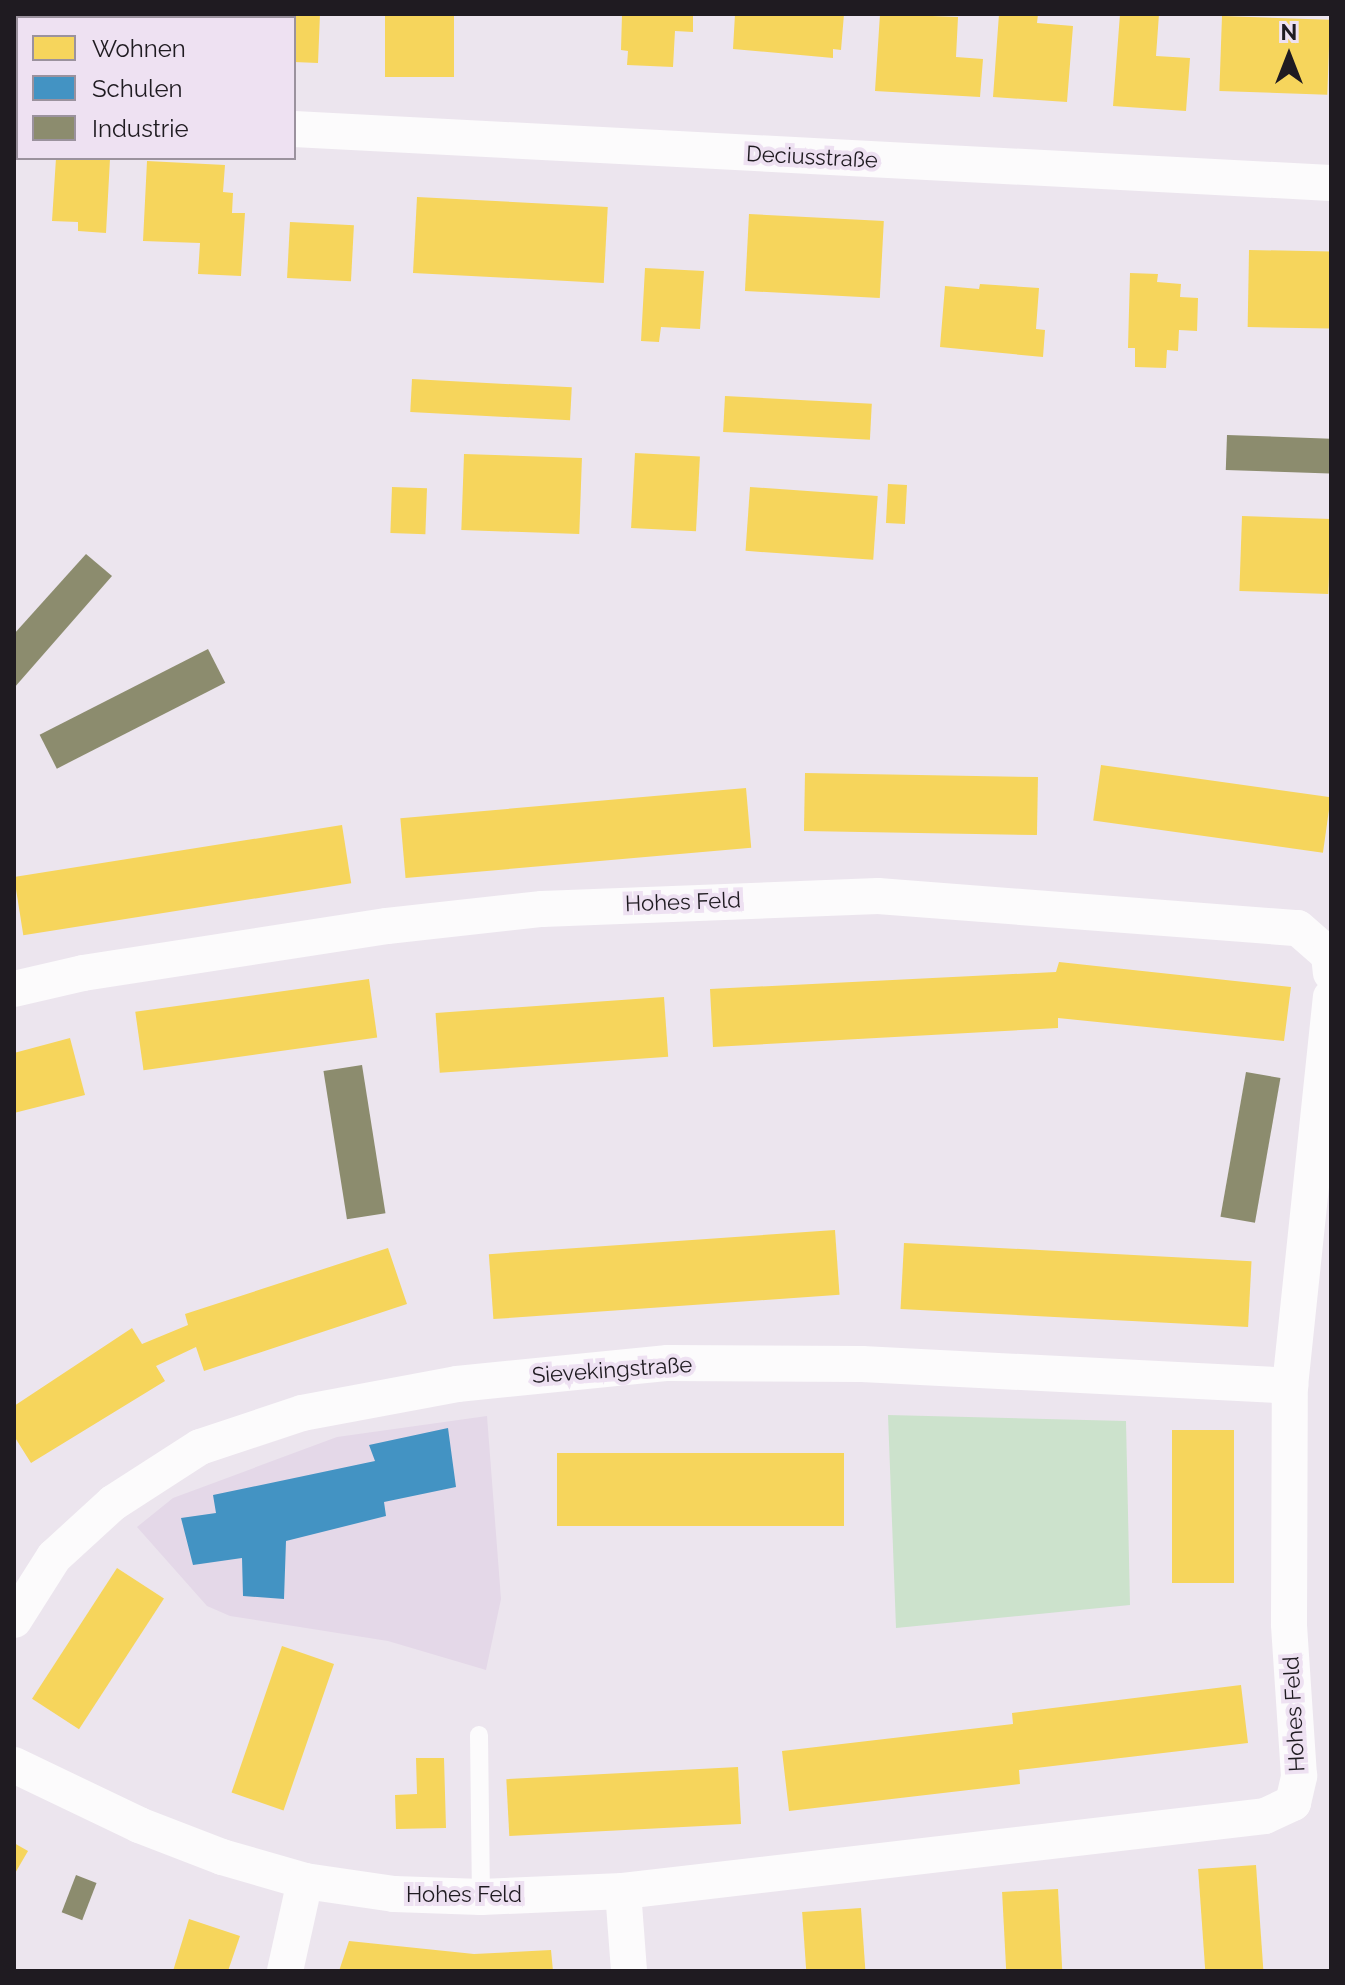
<!DOCTYPE html>
<meta charset="utf-8">
<style>
body{margin:0}
#map{position:relative;width:1345px;height:1985px;overflow:hidden;background:#ece5ee;font-family:Raleway,sans-serif}
div>[style]{position:absolute}
[style*='--x']{left:calc(var(--x)*1px);top:calc(var(--y)*1px);width:calc(var(--w)*1px);rotate:calc(var(--a)*1deg)}
.built>*{inset:0;background:#e4d8e8}
.green>*{inset:0;background:#cce2cc}
.homes>*{inset:0;background:#f6d55c;transform-origin:0 0}
.schools>*{inset:0;background:#4393c3}
.industry>*{inset:0;background:#8c8c6e;transform-origin:0 0}
.lane>*{height:18px;margin:-9px;padding:0 9px;transform-origin:9px;border-radius:9px;background:#fcfbfc}
.street>*{height:36px;margin:-18px;padding:0 18px;transform-origin:18px;border-radius:18px;background:#fcfbfc}
span{translate:-50% -50%;white-space:nowrap;text-align:center;line-height:1.15;-webkit-text-stroke:8px #eee1f2;paint-order:stroke}
.street-label{font-size:22px;color:#1f1b21}
.frame{position:absolute;inset:0;border:16px solid #1f1b21;pointer-events:none}
.legend{position:absolute;left:16px;top:16px;width:280px;height:144px;box-sizing:border-box;background:#eee1f2;border:2px solid #9b929e;margin:0;padding:10px 14px;list-style:none;font-size:24px;color:#1f1b21}
.legend li{display:flex;align-items:center;gap:16px;height:40px}
.legend b{width:40px;border:2px solid #9b929e}
.north{position:absolute;left:1249px;top:16px;width:80px;height:80px;-webkit-text-stroke:6px #eee1f2;paint-order:stroke;rotate:0deg;font-size:22px;font-weight:700;line-height:32px;text-align:center;color:#1f1b21}
.north::after{content:'';display:block;margin:auto;width:28px;height:36px;background:#1f1b21;clip-path:polygon(50% 0,100% 100%,50% 72%,0 100%)}
</style>
<div id="map">
<div class="built">
<i style="clip-path:polygon(487px 1416px,501px 1599px,486px 1670px,388px 1641px,230px 1616px,207px 1606px,137px 1527px,173px 1498px,337px 1437px)"></i>
</div>
<div class="green">
<i style="clip-path:polygon(888px 1415px,1126px 1421px,1130px 1605px,896px 1628px)"></i>
</div>
<div class="homes">
<i style="clip-path:polygon(198px 14px,320px 14px,318px 63px,294px 62px,294px 18px,198px 18px)"></i>
<i style="left:385px;top:14px;width:69px;height:63px"></i>
<i style="clip-path:polygon(622px 14px,693px 14px,693px 32px,675px 31px,673px 67px,627px 65px,628px 51px,621px 50px)"></i>
<i style="clip-path:polygon(735px 14px,844px 14px,841px 50px,833px 49px,833px 58px,733px 49px)"></i>
<i style="clip-path:polygon(880px 14px,958px 17px,956px 57px,983px 59px,980px 97px,875px 91px)"></i>
<i style="clip-path:polygon(999px 14px,1038px 14px,1037px 23px,1073px 26px,1067px 102px,993px 97px)"></i>
<i style="clip-path:polygon(1120px 14px,1159px 14px,1156px 56px,1190px 58px,1186px 111px,1113px 106px)"></i>
<i style="left:1222px;top:16px;width:108px;height:75px;rotate:2deg"></i>
<i style="clip-path:polygon(56px 158px,110px 159px,106px 233px,78px 231px,78px 222px,52px 221px)"></i>
<i style="clip-path:polygon(147px 161px,225px 165px,223px 192px,233px 193px,232px 213px,245px 213px,241px 276px,198px 274px,200px 243px,143px 241px)"></i>
<i style="left:417px;top:197px;width:191px;height:76px;rotate:3deg"></i>
<i style="left:749px;top:214px;width:135px;height:77px;rotate:3deg"></i>
<i style="left:290px;top:222px;width:64px;height:56px;rotate:3deg"></i>
<i style="left:1249px;top:250px;width:82px;height:77px;rotate:1deg"></i>
<i style="clip-path:polygon(645px 268px,704px 271px,700px 329px,661px 327px,659px 342px,641px 341px)"></i>
<i style="clip-path:polygon(1130px 273px,1158px 274px,1157px 282px,1181px 284px,1180px 297px,1198px 298px,1197px 331px,1179px 330px,1178px 351px,1167px 350px,1166px 368px,1135px 367px,1135px 348px,1128px 348px)"></i>
<i style="clip-path:polygon(980px 284px,1039px 288px,1036px 329px,1045px 330px,1043px 357px,940px 347px,945px 286px,979px 289px)"></i>
<i style="left:412px;top:379px;width:160px;height:33px;rotate:3deg"></i>
<i style="left:725px;top:396px;width:147px;height:36px;rotate:3deg"></i>
<i style="left:635px;top:453px;width:65px;height:75px;rotate:3deg"></i>
<i style="left:464px;top:454px;width:118px;height:76px;rotate:2deg"></i>
<i style="left:888px;top:484px;width:19px;height:39px;rotate:3deg"></i>
<i style="left:392px;top:487px;width:35px;height:46px;rotate:2deg"></i>
<i style="left:750px;top:487px;width:128px;height:64px;rotate:4deg"></i>
<i style="left:1242px;top:516px;width:89px;height:75px;rotate:2deg"></i>
<i style="left:1101px;top:765px;width:232px;height:56px;rotate:8deg"></i>
<i style="left:805px;top:773px;width:233px;height:58px;rotate:1deg"></i>
<i style="left:746px;top:788px;width:60px;height:347px;rotate:85deg"></i>
<i style="left:342px;top:825px;width:59px;height:332px;rotate:81deg"></i>
<i style="clip-path:polygon(1059px 962px,1291px 987px,1284px 1041px,1058px 1018px,1058px 1028px,713px 1047px,710px 989px,1056px 972px)"></i>
<i style="left:369px;top:979px;width:59px;height:236px;rotate:82deg"></i>
<i style="left:664px;top:997px;width:60px;height:229px;rotate:86deg"></i>
<i style="clip-path:polygon(70px 1038px,85px 1095px,14px 1113px,14px 1053px)"></i>
<i style="left:835px;top:1230px;width:65px;height:347px;rotate:86deg"></i>
<i style="left:904px;top:1243px;width:348px;height:66px;rotate:3deg"></i>
<i style="clip-path:polygon(388px 1248px,407px 1304px,204px 1371px,196px 1347px,156px 1366px,165px 1381px,31px 1463px,14px 1436px,14px 1406px,132px 1328px,142px 1344px,188px 1325px,185px 1314px)"></i>
<i style="left:1172px;top:1430px;width:62px;height:153px"></i>
<i style="left:557px;top:1453px;width:287px;height:73px"></i>
<i style="left:117px;top:1568px;width:56px;height:156px;rotate:33deg"></i>
<i style="left:282px;top:1646px;width:55px;height:155px;rotate:19deg"></i>
<i style="clip-path:polygon(1241px 1685px,1248px 1743px,1019px 1770px,1020px 1784px,789px 1811px,782px 1751px,1013px 1724px,1012px 1713px)"></i>
<i style="clip-path:polygon(416px 1758px,444px 1758px,446px 1828px,396px 1829px,395px 1795px,417px 1794px)"></i>
<i style="left:738px;top:1767px;width:57px;height:232px;rotate:87deg"></i>
<i style="clip-path:polygon(14px 1843px,28px 1851px,14px 1875px)"></i>
<i style="left:1256px;top:1865px;width:106px;height:58px;rotate:86deg"></i>
<i style="left:1058px;top:1889px;width:82px;height:56px;rotate:87deg"></i>
<i style="left:861px;top:1908px;width:63px;height:59px;rotate:86deg"></i>
<i style="clip-path:polygon(189px 1919px,240px 1936px,228px 1971px,173px 1971px)"></i>
<i style="clip-path:polygon(349px 1941px,474px 1954px,551px 1950px,553px 1971px,339px 1971px)"></i>
</div>
<div class="schools">
<i style="clip-path:polygon(448px 1428px,456px 1487px,384px 1502px,386px 1516px,286px 1541px,284px 1599px,243px 1596px,242px 1558px,193px 1565px,181px 1518px,216px 1513px,213px 1495px,375px 1461px,369px 1445px)"></i>
</div>
<div class="industry">
<i style="left:1227px;top:435px;width:104px;height:35px;rotate:2deg"></i>
<i style="clip-path:polygon(86px 554px,112px 576px,14px 688px,14px 634px)"></i>
<i style="left:208px;top:649px;width:38px;height:189px;rotate:63deg"></i>
<i style="left:362px;top:1065px;width:150px;height:39px;rotate:81deg"></i>
<i style="left:1246px;top:1072px;width:35px;height:147px;rotate:10deg"></i>
<i style="left:76px;top:1875px;width:22px;height:40px;rotate:21deg"></i>
</div>
<div class="lane">
<i style="--x:479;--y:1735;--w:162;--a:89.3"></i>
</div>
<div class="street">
<i style="--x:14;--y:104;--w:4;--a:27"></i>
<i style="--x:294;--y:129;--w:1038;--a:2.98"></i>
<i style="--x:14;--y:989;--w:71;--a:-13.1"></i>
<i style="--x:83;--y:973;--w:308;--a:-8.8"></i>
<i style="--x:387;--y:926;--w:156;--a:-6.3"></i>
<i style="--x:542;--y:909;--w:336;--a:-2.2"></i>
<i style="--x:878;--y:896;--w:421;--a:4.4"></i>
<i style="--x:1298;--y:928;--w:41;--a:41.1"></i>
<i style="--x:1329;--y:955;--w:18;--a:84"></i>
<i style="--x:14;--y:1620;--w:75;--a:-57.6"></i>
<i style="--x:54;--y:1557;--w:80;--a:-42.5"></i>
<i style="--x:113;--y:1503;--w:103;--a:-32.8"></i>
<i style="--x:200;--y:1447;--w:108;--a:-18.4"></i>
<i style="--x:302;--y:1413;--w:158;--a:-10.6"></i>
<i style="--x:457;--y:1384;--w:212;--a:-5.7"></i>
<i style="--x:668;--y:1363;--w:194;--a:0.3"></i>
<i style="--x:862;--y:1364;--w:429;--a:2.9"></i>
<i style="--x:14;--y:1765;--w:139;--a:25.6"></i>
<i style="--x:139;--y:1825;--w:89;--a:21.1"></i>
<i style="--x:222;--y:1857;--w:86;--a:16.1"></i>
<i style="--x:305;--y:1881;--w:90;--a:8.3"></i>
<i style="--x:394;--y:1894;--w:87;--a:2"></i>
<i style="--x:481;--y:1897;--w:142;--a:-2.4"></i>
<i style="--x:623;--y:1891;--w:646;--a:-6.66"></i>
<i style="--x:1265;--y:1816;--w:31;--a:-25"></i>
<i style="--x:1293;--y:1803;--w:28;--a:-77"></i>
<i style="--x:1299;--y:1776;--w:152;--a:-93.8"></i>
<i style="--x:1289;--y:1624;--w:238;--a:-89.8"></i>
<i style="--x:1290;--y:1386;--w:391;--a:-84"></i>
<i style="--x:623;--y:1891;--w:80;--a:85.7"></i>
<i style="--x:285;--y:1971;--w:92;--a:-77.5"></i>
</div>
<div class="street-label">
<span style="left:812px;top:157px;rotate:3deg">Deciusstraße</span>
<span style="left:683px;top:902px;rotate:-2deg">Hohes Feld</span>
<span style="left:612px;top:1370px;rotate:-4deg">Sievekingstraße</span>
<span style="left:1294px;top:1714px;rotate:-93deg">Hohes Feld</span>
<span style="left:464px;top:1895px">Hohes Feld</span>
</div>
<div class="frame"></div>
<ul class="legend">
<li><b style="height:22px;background:#f6d55c"></b>Wohnen</li>
<li><b style="height:22px;background:#4393c3"></b>Schulen</li>
<li><b style="height:22px;background:#8c8c6e"></b>Industrie</li>
</ul>
<div class="north">N</div>
</div>
